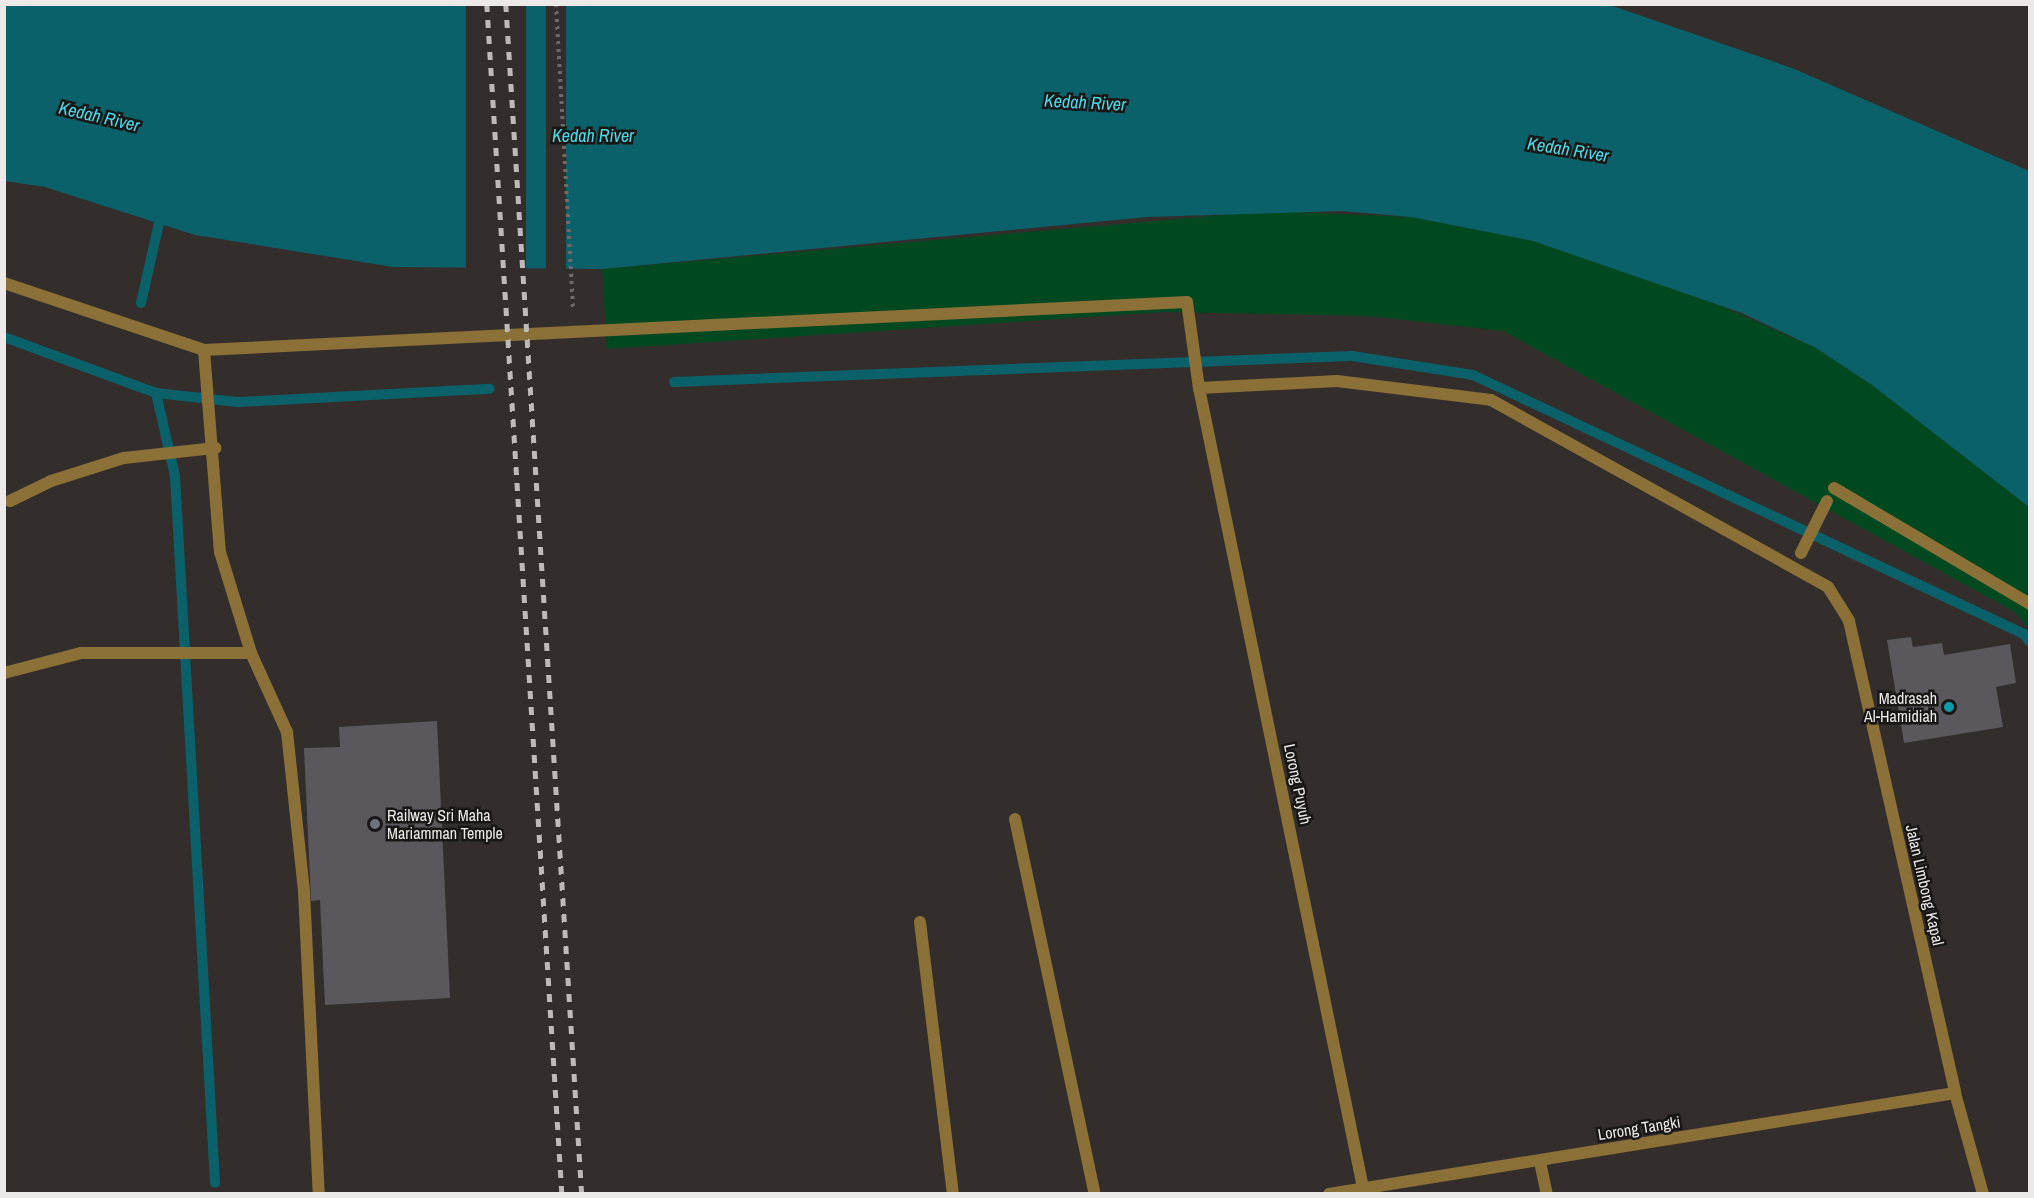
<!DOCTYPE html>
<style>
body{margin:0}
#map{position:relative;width:2034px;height:1198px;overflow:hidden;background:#332e2c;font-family:"Archivo Narrow",sans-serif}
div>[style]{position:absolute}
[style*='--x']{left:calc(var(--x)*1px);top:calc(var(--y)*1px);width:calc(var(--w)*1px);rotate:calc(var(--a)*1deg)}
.green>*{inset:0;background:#00481f}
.water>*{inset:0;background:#0b6169}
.pier>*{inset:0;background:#332e2c;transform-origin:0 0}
.stream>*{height:10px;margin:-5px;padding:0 5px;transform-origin:5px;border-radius:5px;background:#0b6169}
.building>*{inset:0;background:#5a585d}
.path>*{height:4px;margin-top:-2px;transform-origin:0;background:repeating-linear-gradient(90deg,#6e6a68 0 3px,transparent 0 7.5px)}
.lane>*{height:12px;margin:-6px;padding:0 6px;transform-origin:6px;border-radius:6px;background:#8b7037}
.street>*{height:12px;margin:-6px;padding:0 6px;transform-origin:6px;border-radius:6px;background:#8b7037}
.rail>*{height:4.5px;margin-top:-2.25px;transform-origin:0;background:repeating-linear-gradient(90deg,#bebab9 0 8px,transparent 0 16px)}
.dots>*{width:16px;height:16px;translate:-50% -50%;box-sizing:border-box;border:3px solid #191716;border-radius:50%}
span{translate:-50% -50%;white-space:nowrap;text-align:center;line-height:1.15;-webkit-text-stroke:5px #191716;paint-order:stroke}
.poi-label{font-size:16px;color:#ede9e8}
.right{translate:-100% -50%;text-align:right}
.left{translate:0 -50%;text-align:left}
.street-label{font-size:16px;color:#ede9e8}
.water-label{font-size:18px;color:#49dcea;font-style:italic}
.frame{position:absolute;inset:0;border:6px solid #ede9e8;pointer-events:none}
</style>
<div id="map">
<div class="green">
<i style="clip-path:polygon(1268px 211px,1411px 217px,1533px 241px,1680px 288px,1816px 348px,1872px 385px,2029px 507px,2029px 629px,2015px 612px,1503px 331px,1369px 316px,1164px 312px,607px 349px,602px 269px)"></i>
</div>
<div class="water">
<i style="clip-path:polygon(4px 5px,1610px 5px,1792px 68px,2029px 171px,2029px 507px,1872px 385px,1816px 348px,1742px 313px,1533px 241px,1411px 217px,1342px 211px,1147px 217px,602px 269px,393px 267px,195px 235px,45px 187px,5px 181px)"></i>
</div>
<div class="pier">
<i style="left:466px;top:5px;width:60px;height:265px"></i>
<i style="left:546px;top:5px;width:20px;height:266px"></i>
</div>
<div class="stream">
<i style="--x:141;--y:303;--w:95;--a:-77.3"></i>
<i style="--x:4;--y:337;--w:162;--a:20.2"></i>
<i style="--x:156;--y:393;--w:82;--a:6.3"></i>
<i style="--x:238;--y:402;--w:252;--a:-3"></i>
<i style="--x:674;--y:382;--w:678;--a:-2.2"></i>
<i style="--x:1352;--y:356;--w:122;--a:8.9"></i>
<i style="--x:1473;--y:375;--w:609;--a:25.18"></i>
<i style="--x:2024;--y:634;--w:10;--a:53"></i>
<i style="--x:156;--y:393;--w:85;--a:77.1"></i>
<i style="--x:175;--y:476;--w:708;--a:86.76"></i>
</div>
<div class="building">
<i style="clip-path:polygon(1911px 637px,1913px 647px,1942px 643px,1944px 655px,2010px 644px,2016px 683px,1996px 687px,2003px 727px,1904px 743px,1887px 640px)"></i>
<i style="clip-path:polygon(437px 721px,450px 998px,325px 1005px,320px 900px,311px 901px,304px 748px,340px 747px,339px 727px)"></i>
</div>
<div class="path">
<i style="--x:556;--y:4;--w:305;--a:86.8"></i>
</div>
<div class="lane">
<i style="--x:204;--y:350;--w:984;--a:-2.8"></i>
<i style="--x:1834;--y:488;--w:228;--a:30.6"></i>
<i style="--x:1801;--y:553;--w:58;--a:-63.4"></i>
</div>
<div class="street">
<i style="--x:4;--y:283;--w:211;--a:18.5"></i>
<i style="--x:204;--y:350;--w:203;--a:85.5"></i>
<i style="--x:220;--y:552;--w:106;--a:72.9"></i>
<i style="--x:251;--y:653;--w:87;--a:65.5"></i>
<i style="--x:287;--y:732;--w:161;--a:83.9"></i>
<i style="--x:304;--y:892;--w:302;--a:87.2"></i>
<i style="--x:1187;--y:302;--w:87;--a:82.1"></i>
<i style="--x:1199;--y:388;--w:817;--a:78.41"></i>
<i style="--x:1199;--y:388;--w:138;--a:-2.9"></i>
<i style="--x:1337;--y:381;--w:155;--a:7"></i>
<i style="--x:1491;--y:400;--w:385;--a:29"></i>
<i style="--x:1828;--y:587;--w:40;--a:58"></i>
<i style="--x:1849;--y:621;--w:484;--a:77.3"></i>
<i style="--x:1955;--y:1093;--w:105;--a:74.5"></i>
<i style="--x:10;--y:501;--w:46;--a:-26"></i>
<i style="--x:51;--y:481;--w:77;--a:-17.5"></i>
<i style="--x:124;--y:458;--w:92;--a:-6.3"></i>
<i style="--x:4;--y:673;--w:80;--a:-14.6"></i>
<i style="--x:81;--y:653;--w:170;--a:0"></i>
<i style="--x:1015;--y:819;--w:383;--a:78"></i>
<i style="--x:920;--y:922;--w:274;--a:83.1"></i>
<i style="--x:1540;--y:1162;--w:33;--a:78"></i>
<i style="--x:1329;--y:1194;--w:634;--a:-9.17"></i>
</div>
<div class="rail">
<i style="--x:487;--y:4;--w:1192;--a:86.39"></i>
<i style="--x:506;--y:4;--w:1192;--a:86.35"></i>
</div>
<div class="dots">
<i style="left:1949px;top:707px;background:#0f9aa8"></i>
<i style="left:375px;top:824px;background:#6b7280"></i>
</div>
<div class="poi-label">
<span class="right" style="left:1937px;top:707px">Madrasah<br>Al-Hamidiah</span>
<span class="left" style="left:387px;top:824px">Railway Sri Maha<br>Mariamman Temple</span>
</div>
<div class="street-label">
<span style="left:1298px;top:784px;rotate:78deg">Lorong Puyuh</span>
<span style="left:1925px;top:885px;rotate:77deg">Jalan Limbong Kapal</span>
<span style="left:1639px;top:1128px;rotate:-9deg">Lorong Tangki</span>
</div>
<div class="water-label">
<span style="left:1085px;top:103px;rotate:3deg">Kedah River</span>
<span style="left:99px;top:117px;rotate:13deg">Kedah River</span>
<span style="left:593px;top:136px">Kedah River</span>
<span style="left:1568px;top:150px;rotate:9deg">Kedah River</span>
</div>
<div class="frame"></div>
</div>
